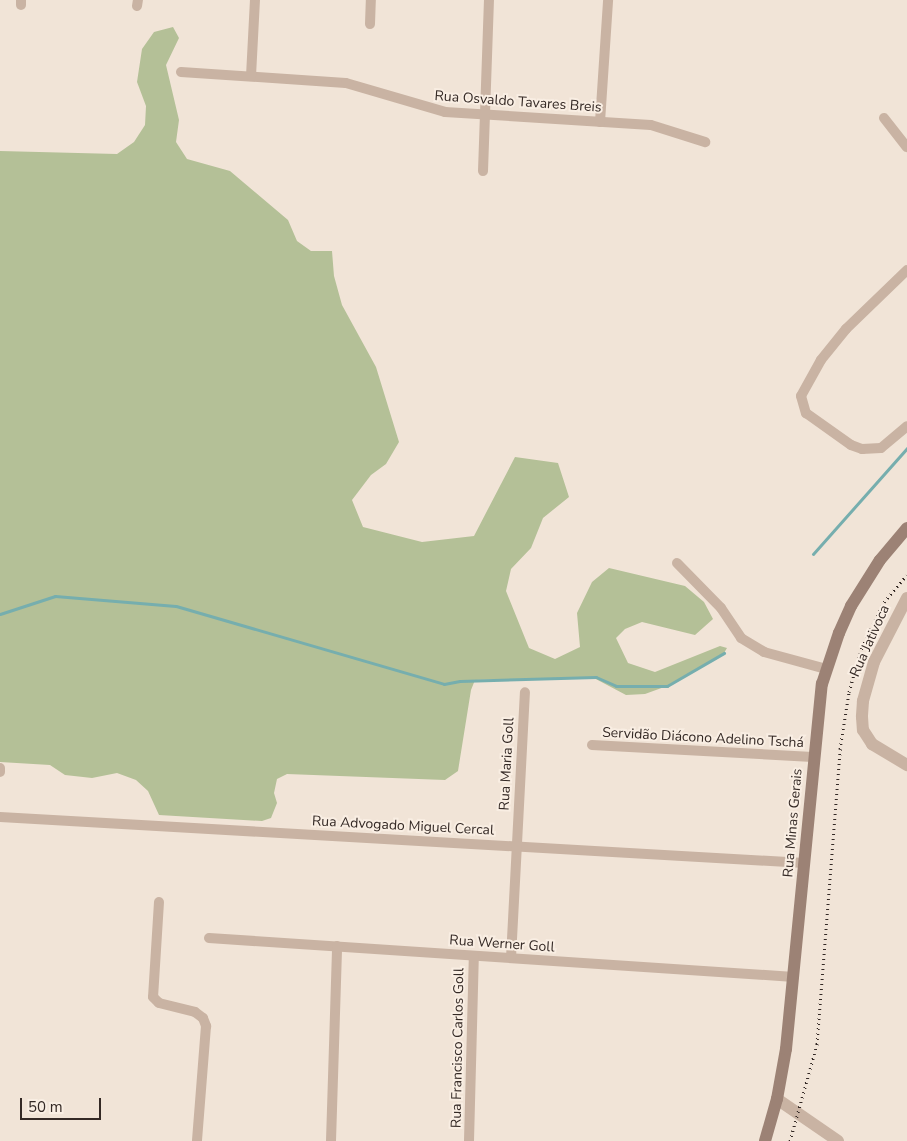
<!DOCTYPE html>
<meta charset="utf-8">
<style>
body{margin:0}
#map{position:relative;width:907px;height:1141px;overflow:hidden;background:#f1e4d7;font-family:"Nunito Sans",sans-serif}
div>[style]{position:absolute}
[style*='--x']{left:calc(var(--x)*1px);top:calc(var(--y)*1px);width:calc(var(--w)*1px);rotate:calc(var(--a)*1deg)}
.green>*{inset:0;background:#b4c097}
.stream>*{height:3px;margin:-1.5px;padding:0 1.5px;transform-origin:1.5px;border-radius:1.5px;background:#76aeae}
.minor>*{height:10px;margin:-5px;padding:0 5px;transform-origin:5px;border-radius:5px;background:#c9b3a3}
.tertiary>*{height:12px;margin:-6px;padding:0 6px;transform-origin:6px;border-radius:6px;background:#c9b3a3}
.secondary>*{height:12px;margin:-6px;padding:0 6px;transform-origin:6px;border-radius:6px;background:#9c8275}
.rail>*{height:3px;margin-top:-1.5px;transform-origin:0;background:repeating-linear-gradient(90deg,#342925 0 1px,transparent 0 5px)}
span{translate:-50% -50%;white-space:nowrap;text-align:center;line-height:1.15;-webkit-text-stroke:4px #f9eee3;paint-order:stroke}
.street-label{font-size:14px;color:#342925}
.scale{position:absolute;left:20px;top:1098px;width:81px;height:22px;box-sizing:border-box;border:2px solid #342925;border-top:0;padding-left:6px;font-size:15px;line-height:18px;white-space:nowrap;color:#342925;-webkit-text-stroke:4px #f9eee3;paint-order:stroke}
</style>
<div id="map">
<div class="green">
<i style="clip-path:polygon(173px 27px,179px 38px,166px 65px,179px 120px,176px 142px,187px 159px,230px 171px,288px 220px,297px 241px,311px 251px,332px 251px,334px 276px,342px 305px,376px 367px,399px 442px,386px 464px,371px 475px,352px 500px,363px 527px,422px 542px,474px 536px,515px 457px,558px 463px,569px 497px,543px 518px,531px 548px,511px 569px,506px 591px,529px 648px,555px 659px,580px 647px,577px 613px,592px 582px,609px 568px,685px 586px,704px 602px,713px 619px,695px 635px,642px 622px,625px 629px,616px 638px,628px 663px,655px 672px,720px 646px,727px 648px,724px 653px,667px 686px,645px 694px,626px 695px,592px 677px,475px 680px,471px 690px,458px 771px,445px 780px,287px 774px,277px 779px,274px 793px,277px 803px,271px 818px,262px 821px,159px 815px,148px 791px,136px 780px,117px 773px,92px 778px,65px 775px,50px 765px,0 762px,0 151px,117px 154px,134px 142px,145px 125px,146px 106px,137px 82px,142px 49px,154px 32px)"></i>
</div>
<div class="stream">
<i style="--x:813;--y:554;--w:142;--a:-48.4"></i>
<i style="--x:0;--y:614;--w:58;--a:-18.1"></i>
<i style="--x:55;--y:596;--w:121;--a:4.7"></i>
<i style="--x:176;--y:606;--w:279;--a:16.2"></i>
<i style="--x:444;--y:684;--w:16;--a:-11"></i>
<i style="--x:460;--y:681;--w:136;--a:-1.7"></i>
<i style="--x:596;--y:677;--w:22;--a:24"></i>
<i style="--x:616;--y:686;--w:51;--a:0"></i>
<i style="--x:667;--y:686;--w:66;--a:-30.1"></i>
</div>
<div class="minor">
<i style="--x:21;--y:5;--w:5;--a:-90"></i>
<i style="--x:137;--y:6;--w:6;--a:-81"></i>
<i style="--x:370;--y:24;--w:24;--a:-88"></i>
<i style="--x:181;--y:72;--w:165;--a:3.8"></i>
<i style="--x:346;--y:83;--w:103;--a:16.3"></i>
<i style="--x:445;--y:112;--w:206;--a:3.6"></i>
<i style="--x:651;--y:125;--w:57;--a:17.5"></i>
<i style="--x:251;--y:76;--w:76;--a:-87"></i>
<i style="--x:884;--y:118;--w:37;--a:52"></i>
<i style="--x:600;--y:122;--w:122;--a:-86.2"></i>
<i style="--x:483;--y:171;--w:171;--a:-88"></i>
<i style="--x:907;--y:270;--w:85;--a:136"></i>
<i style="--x:846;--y:329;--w:40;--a:129"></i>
<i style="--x:821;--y:360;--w:41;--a:119.1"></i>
<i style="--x:801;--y:396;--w:18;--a:74"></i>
<i style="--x:806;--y:413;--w:55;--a:35.4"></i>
<i style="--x:851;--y:445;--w:12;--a:20"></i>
<i style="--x:862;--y:449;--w:19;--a:-3"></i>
<i style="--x:881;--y:448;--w:34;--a:-40"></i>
<i style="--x:677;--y:563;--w:63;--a:45.6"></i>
<i style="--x:721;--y:608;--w:36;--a:56"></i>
<i style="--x:741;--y:638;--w:27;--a:31"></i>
<i style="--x:764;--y:652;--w:64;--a:15.3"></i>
<i style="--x:592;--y:745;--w:221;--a:3.1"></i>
<i style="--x:0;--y:772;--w:4;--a:-90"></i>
<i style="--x:0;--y:817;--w:806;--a:3.27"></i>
<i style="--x:159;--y:902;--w:95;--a:93.6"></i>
<i style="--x:153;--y:997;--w:8;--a:45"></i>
<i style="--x:159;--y:1003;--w:37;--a:14"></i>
<i style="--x:195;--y:1012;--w:10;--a:37"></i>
<i style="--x:203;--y:1018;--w:9;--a:69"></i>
<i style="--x:206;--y:1026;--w:115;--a:94.5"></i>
<i style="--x:209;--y:938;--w:586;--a:3.81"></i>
<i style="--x:511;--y:958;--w:266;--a:-87"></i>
<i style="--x:331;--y:1141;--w:195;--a:-88.2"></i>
<i style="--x:469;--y:1141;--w:185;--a:-88.5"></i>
</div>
<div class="tertiary">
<i style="--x:907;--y:598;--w:72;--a:117.3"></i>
<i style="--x:874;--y:662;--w:41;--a:105.8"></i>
<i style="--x:863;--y:701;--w:16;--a:94"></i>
<i style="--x:862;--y:717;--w:13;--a:86"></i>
<i style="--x:863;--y:730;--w:17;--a:57"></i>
<i style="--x:872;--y:744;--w:41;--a:31"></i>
<i style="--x:777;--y:1099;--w:74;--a:34.5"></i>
</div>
<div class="secondary">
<i style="--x:765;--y:1141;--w:44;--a:-74.1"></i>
<i style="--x:777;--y:1099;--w:51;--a:-79.8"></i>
<i style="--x:786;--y:1049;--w:367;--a:-84.4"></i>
<i style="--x:822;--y:684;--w:54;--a:-71.6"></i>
<i style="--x:839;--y:633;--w:30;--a:-66"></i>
<i style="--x:851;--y:606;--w:54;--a:-57.8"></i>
<i style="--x:880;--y:560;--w:42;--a:-49.8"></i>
</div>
<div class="rail">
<i style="--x:790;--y:1141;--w:101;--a:-74.4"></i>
<i style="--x:817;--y:1044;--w:296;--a:-85.5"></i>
<i style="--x:840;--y:749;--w:58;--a:-81"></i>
<i style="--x:849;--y:692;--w:47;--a:-73.9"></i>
<i style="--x:862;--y:647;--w:50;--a:-63.9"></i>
<i style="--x:884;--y:602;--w:35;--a:-50"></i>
</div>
<div class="street-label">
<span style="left:518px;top:102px;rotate:4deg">Rua Osvaldo Tavares Breis</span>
<span style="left:870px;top:641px;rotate:-66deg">Rua Jativoca</span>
<span style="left:703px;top:738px;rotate:3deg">Servidão Diácono Adelino Tschá</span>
<span style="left:507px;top:764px;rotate:-87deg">Rua Maria Goll</span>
<span style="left:793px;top:823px;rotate:-85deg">Rua Minas Gerais</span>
<span style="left:403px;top:826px;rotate:3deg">Rua Advogado Miguel Cercal</span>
<span style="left:502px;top:944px;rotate:4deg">Rua Werner Goll</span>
<span style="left:458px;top:1048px;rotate:-89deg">Rua Francisco Carlos Goll</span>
</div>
<div class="scale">50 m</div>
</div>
